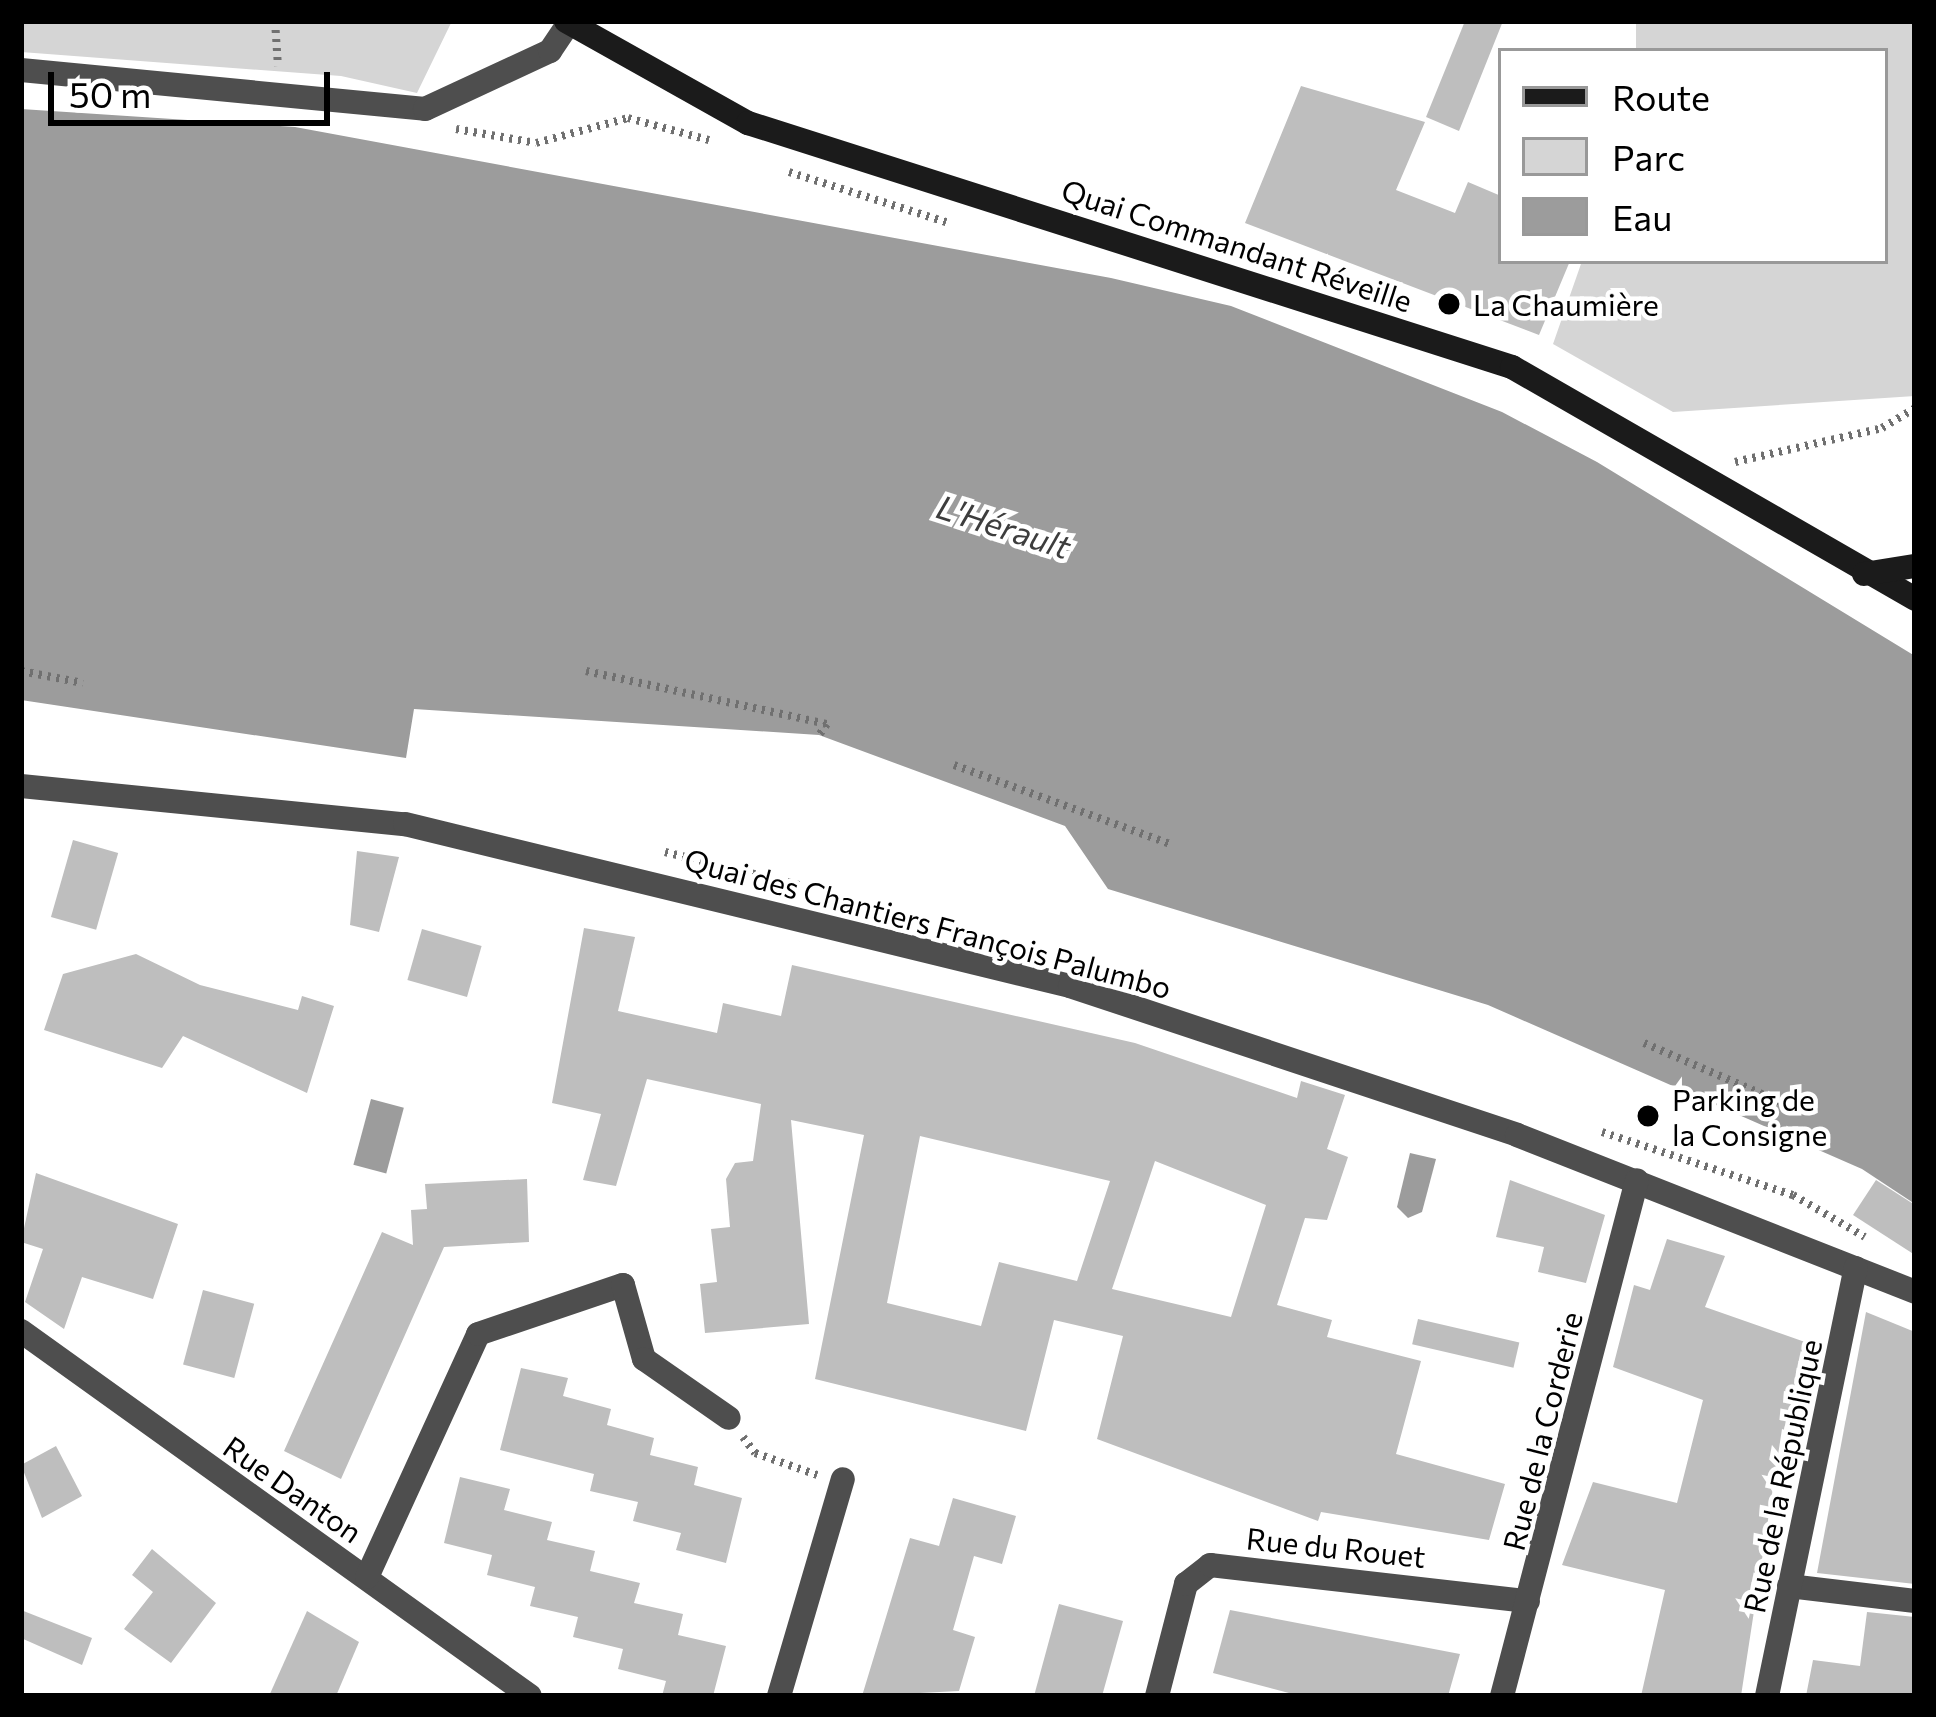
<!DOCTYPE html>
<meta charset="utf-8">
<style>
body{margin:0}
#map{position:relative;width:1936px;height:1717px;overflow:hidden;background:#fff;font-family:Commissioner,sans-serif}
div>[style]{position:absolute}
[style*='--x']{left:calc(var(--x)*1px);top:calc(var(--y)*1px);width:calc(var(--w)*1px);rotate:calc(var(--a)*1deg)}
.green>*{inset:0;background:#d5d5d5}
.water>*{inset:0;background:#9c9c9c;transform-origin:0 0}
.building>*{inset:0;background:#bebebe;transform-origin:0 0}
.path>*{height:8px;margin-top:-4px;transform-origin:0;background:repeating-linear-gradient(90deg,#707070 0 3px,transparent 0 9px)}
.street>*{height:24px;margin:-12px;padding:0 12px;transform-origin:12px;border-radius:12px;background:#4e4e4e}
.secondary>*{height:24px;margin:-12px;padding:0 12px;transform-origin:12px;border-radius:12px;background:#1b1b1b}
.dots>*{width:33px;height:33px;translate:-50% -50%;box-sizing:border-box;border:6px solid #fff;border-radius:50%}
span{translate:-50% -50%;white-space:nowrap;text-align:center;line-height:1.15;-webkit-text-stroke:9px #fff;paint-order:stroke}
.street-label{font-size:30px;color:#000}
.poi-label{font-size:30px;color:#000}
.left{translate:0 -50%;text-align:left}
.water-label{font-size:33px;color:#3d3d3d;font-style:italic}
.frame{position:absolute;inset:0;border:24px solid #000;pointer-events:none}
.legend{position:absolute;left:1498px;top:48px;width:390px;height:216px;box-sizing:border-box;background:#fff;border:3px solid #999;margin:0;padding:15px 21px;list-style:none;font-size:36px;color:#000}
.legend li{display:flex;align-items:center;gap:24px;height:60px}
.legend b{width:60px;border:3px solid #999}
.scale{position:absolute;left:48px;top:72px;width:282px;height:54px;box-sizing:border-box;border:6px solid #000;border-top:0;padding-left:15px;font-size:36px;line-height:42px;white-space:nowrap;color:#000;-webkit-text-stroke:9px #fff;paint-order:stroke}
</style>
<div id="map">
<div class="green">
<i style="clip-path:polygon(21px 21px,452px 21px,417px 93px,341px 76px,21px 52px)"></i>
<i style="clip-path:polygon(1636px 21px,1915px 21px,1915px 396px,1673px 412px,1553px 344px,1582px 261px,1885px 261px,1885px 51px,1636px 51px)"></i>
</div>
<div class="water">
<i style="clip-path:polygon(21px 109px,295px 127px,1111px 278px,1231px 306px,1502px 412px,1597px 462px,1915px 656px,1915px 1204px,1862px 1169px,1488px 1005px,1108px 889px,1065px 826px,819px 735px,414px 709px,406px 758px,21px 700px)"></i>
<i style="left:371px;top:1099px;width:34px;height:68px;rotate:15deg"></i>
<i style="clip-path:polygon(1410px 1153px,1436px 1159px,1422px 1212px,1408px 1218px,1397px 1207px)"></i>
</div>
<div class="building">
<i style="clip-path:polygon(1465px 21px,1503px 21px,1459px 131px,1426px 117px)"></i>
<i style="clip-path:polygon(1301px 86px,1425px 122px,1396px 190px,1455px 213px,1468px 182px,1501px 196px,1501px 261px,1570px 261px,1539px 335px,1245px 223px)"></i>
<i style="left:73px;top:840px;width:47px;height:80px;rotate:16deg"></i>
<i style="clip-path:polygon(357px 851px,399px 857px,379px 932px,350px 925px)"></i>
<i style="clip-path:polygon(evenodd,584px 928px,635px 937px,618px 1011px,717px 1033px,723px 1003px,781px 1016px,792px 965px,1135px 1043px,1297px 1098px,1301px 1081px,1345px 1095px,1327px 1149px,1348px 1157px,1327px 1220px,1305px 1218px,1277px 1305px,1332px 1320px,1327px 1337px,1421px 1361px,1396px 1454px,1505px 1484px,1489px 1540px,1321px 1512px,1318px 1521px,1097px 1439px,1123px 1336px,1054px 1320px,1026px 1431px,815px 1379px,864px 1135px,791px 1120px,809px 1324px,705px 1333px,700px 1284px,717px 1282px,711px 1229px,730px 1227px,726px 1179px,735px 1163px,753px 1161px,761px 1104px,647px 1079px,616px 1186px,583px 1180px,601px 1114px,552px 1103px,584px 928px,920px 1136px,1110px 1181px,1077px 1281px,999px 1262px,981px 1326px,887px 1303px,920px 1136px,584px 928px,1155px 1161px,1266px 1205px,1231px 1317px,1112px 1289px,1155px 1161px)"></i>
<i style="left:422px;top:929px;width:62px;height:53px;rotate:16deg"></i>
<i style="clip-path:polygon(136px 954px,200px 985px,298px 1010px,302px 996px,334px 1006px,307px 1093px,183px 1036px,162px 1068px,44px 1030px,63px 974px)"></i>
<i style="clip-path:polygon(36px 1173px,178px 1224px,153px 1299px,82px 1277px,64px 1329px,25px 1302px,43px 1249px,21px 1242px)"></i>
<i style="clip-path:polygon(527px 1179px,529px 1242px,444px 1247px,341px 1479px,284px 1451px,382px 1232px,413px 1245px,411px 1210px,427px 1209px,425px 1184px)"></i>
<i style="clip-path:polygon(1510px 1180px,1605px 1215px,1586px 1283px,1538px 1272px,1544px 1247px,1496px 1237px)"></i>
<i style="clip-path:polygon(1876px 1180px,1915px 1205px,1915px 1255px,1853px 1215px)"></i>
<i style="clip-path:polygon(1667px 1239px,1725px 1256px,1705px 1307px,1822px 1348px,1804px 1437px,1782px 1429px,1741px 1696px,1641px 1696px,1665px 1590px,1562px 1565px,1593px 1482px,1677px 1503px,1703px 1400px,1613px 1367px,1634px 1285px,1650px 1290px)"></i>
<i style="left:203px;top:1290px;width:53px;height:77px;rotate:15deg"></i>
<i style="clip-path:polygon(1866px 1312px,1915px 1332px,1915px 1584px,1817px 1573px)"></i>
<i style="left:1418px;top:1319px;width:104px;height:26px;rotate:13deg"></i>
<i style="clip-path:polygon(521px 1368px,568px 1378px,563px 1396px,611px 1409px,607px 1425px,654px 1438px,650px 1455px,698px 1467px,694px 1485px,742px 1498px,726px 1563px,676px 1550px,681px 1533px,633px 1521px,638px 1502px,590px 1491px,594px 1474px,500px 1450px)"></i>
<i style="clip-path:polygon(56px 1446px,82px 1496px,42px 1518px,21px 1465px)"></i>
<i style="clip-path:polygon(460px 1477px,510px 1489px,504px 1510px,552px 1522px,547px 1540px,595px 1551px,590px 1571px,640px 1583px,634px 1603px,683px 1614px,678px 1635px,726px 1646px,713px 1696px,662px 1696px,666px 1681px,618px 1669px,623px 1649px,573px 1637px,578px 1617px,530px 1606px,535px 1587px,487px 1575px,492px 1555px,444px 1543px)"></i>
<i style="clip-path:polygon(953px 1498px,1016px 1516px,1002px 1564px,974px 1556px,953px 1630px,975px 1637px,959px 1691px,862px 1696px,910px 1538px,939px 1546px)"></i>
<i style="clip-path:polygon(152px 1549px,216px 1603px,171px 1663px,124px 1629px,153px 1592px,132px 1575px)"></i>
<i style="clip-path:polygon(1059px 1604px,1123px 1621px,1102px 1696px,1034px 1696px)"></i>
<i style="clip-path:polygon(21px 1610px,92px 1638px,82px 1665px,21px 1638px)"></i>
<i style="clip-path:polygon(1230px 1610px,1460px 1654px,1448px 1696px,1289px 1693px,1213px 1673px)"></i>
<i style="clip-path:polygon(307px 1611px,359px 1642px,336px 1696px,269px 1696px)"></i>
<i style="clip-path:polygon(1867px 1612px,1915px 1617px,1915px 1696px,1806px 1696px,1813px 1660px,1860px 1666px)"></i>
</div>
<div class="path">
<i style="--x:275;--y:21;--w:45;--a:86.2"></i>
<i style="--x:456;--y:129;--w:81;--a:9.9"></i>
<i style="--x:536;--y:143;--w:95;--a:-15.2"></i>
<i style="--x:628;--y:118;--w:84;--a:15.2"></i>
<i style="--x:789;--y:172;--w:165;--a:17.7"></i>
<i style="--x:1735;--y:462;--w:151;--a:-13"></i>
<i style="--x:1882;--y:428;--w:39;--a:-31"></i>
<i style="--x:21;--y:671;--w:63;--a:11"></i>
<i style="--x:586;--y:671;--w:247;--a:12.4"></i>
<i style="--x:827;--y:724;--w:14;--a:126"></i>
<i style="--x:954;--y:765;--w:233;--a:20.1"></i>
<i style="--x:665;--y:852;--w:146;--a:13.8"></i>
<i style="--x:1644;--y:1043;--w:169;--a:23.4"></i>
<i style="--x:1602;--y:1132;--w:201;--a:18.3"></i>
<i style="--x:1793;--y:1195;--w:83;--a:30.3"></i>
<i style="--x:743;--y:1437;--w:20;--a:53"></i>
<i style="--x:755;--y:1453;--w:66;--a:19.5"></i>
</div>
<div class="street">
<i style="--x:21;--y:70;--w:406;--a:5.5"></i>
<i style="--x:425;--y:109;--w:138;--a:-24.9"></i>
<i style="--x:550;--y:51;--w:34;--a:-56"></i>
<i style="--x:21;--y:786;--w:386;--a:5.7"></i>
<i style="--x:405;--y:824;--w:684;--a:13.69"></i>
<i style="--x:1070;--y:986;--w:471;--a:18.4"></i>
<i style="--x:1517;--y:1135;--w:428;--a:21.5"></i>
<i style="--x:21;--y:1331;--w:626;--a:35.64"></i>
<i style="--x:367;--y:1577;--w:267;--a:-65.4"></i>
<i style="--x:478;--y:1334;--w:153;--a:-18.7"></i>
<i style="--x:623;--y:1285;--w:77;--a:74.2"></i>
<i style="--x:644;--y:1359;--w:103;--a:34.8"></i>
<i style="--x:1789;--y:1586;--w:127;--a:6.8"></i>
<i style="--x:779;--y:1696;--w:226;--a:-73.6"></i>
<i style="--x:1157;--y:1696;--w:116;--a:-75.5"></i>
<i style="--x:1186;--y:1584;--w:31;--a:-38"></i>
<i style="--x:1210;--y:1565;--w:320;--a:6.5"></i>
<i style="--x:1502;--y:1696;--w:533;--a:-75.34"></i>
<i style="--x:1767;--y:1696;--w:437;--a:-78.3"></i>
</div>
<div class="secondary">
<i style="--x:566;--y:21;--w:209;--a:29.3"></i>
<i style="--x:748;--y:123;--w:802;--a:17.71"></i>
<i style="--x:1512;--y:367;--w:465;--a:29.9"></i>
<i style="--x:1864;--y:574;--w:52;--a:-8.9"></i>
</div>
<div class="dots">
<i style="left:1449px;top:304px;background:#000"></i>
<i style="left:1648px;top:1116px;background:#000"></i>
</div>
<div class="street-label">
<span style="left:1237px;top:245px;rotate:18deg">Quai Commandant Réveille</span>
<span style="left:928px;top:923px;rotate:15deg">Quai des Chantiers François Palumbo</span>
<span style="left:1542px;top:1431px;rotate:-76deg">Rue de la Corderie</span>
<span style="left:1782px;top:1476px;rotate:-78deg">Rue de la République</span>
<span style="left:293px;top:1489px;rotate:35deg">Rue Danton</span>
<span style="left:1336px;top:1547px;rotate:6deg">Rue du Rouet</span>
</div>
<div class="poi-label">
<span class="left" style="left:1473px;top:304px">La Chaumière</span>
<span class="left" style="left:1672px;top:1116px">Parking de<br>la Consigne</span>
</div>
<div class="water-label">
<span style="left:1004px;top:526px;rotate:18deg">L'Hérault</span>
</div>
<div class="frame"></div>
<ul class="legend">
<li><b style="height:15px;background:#1b1b1b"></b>Route</li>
<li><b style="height:33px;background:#d5d5d5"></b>Parc</li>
<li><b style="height:33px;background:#9c9c9c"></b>Eau</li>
</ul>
<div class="scale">50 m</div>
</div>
